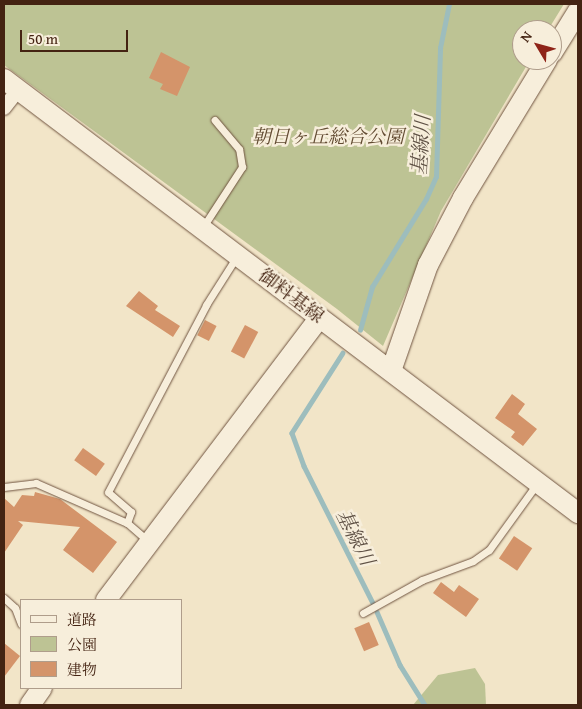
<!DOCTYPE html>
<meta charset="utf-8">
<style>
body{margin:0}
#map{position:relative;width:582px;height:709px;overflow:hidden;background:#f2e5c8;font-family:"Gentium Book Plus","Noto Serif JP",serif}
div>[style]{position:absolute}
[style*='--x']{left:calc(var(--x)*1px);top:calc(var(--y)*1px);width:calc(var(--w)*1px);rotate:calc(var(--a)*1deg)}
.green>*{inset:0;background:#bdc394}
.stream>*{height:4.5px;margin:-2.25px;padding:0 2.25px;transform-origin:2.25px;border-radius:2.25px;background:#9dbdbd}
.building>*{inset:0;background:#d4946a;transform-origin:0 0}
.roads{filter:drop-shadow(0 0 1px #705440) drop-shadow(0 0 1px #705440)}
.lane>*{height:7px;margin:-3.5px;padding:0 3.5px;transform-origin:3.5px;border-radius:3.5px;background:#f7eedb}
.street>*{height:14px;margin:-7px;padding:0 7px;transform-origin:7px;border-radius:7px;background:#f7eedb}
.secondary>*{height:20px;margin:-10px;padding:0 10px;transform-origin:10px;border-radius:10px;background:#f7eedb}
span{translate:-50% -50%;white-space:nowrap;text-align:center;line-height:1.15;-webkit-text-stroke:5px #f7eedb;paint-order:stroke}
.park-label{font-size:19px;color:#624b32;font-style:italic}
.street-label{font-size:19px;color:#442312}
.water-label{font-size:20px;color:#5f5145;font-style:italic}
.frame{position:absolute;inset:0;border:5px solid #442312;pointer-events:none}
.legend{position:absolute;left:20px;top:599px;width:162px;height:90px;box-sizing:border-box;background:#f7eedb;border:1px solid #af9d8b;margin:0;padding:6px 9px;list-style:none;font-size:15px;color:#442312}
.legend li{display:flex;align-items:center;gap:10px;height:25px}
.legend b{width:25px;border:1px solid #af9d8b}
.north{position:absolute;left:512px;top:20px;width:50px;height:50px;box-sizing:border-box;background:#f7eedb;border:1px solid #af9d8b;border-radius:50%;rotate:307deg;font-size:14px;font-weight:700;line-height:20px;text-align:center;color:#442312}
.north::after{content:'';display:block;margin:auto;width:18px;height:22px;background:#8f2418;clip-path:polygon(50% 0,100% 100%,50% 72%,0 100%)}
.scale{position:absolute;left:20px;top:30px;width:108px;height:22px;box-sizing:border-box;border:2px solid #442312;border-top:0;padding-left:6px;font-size:15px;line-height:18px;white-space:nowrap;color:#442312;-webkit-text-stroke:4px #f7eedb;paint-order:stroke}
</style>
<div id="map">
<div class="green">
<i style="clip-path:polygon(4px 4px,564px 4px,548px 30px,522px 30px,522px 60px,530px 60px,441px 211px,383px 346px,337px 309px,4px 65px)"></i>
<i style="clip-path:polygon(475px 668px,485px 684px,486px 705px,413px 705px,438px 675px)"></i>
</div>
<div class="stream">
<i style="--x:360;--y:330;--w:45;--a:-74.4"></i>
<i style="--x:372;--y:287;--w:103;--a:-58.5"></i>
<i style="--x:426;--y:199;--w:24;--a:-66"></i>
<i style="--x:436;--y:177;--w:129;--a:-88.2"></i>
<i style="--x:440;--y:48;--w:45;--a:-78.4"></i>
<i style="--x:343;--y:353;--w:95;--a:122.5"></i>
<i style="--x:292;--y:433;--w:35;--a:70"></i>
<i style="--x:304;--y:466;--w:153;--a:63.3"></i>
<i style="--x:377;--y:612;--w:58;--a:66.5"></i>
<i style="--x:400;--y:665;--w:47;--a:58"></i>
</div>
<div class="building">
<i style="clip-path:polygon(161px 52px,190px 67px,177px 96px,160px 89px,163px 84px,149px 78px)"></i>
<i style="clip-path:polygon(139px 291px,158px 306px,155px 310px,180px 326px,173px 337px,126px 306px)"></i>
<i style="left:205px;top:320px;width:13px;height:17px;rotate:27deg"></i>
<i style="left:245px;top:325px;width:15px;height:30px;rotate:28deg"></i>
<i style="clip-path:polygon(512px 394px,525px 404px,518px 414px,537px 429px,523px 446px,511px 437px,515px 432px,495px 418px)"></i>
<i style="left:83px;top:448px;width:27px;height:15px;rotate:36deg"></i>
<i style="clip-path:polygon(35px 492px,60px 499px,117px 542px,93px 573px,63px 550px,80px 527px,18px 521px,23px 525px,4px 553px,4px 498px,14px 507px,22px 495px,34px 496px)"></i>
<i style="left:514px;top:536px;width:22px;height:27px;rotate:34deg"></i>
<i style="clip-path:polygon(441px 582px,454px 592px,459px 585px,479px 599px,466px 617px,433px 593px)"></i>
<i style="left:369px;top:622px;width:25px;height:16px;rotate:67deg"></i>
<i style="clip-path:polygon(4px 643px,20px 656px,4px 677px)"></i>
</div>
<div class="roads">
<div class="lane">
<i style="--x:203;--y:227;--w:72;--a:-57"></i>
<i style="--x:242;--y:167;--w:18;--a:-99"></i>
<i style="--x:239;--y:149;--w:38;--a:-130"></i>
<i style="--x:4;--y:487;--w:32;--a:-7"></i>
<i style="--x:36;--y:483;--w:99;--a:23.7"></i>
<i style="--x:148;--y:541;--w:28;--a:-139"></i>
<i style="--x:127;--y:523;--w:12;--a:-70"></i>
<i style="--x:131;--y:512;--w:30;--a:-139"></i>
<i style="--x:108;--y:492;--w:211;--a:-62.3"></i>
<i style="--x:206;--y:305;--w:58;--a:-57.7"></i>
<i style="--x:4;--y:598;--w:15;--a:42"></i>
<i style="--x:15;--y:608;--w:17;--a:69"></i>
<i style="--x:363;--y:613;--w:68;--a:-29.2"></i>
<i style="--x:422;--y:580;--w:54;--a:-20.4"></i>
<i style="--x:473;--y:561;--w:19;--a:-35"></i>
<i style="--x:489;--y:550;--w:80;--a:-54.1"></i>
</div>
<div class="street">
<i style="--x:4;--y:108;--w:23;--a:-52"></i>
</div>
<div class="secondary">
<i style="--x:552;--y:53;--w:49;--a:-58.2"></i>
<i style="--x:4;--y:79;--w:720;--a:37.09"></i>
<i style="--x:391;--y:371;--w:112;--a:-70.8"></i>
<i style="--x:428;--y:265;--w:76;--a:-62.4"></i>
<i style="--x:463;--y:198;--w:162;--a:-58.7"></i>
<i style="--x:106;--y:600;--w:353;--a:-52.9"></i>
<i style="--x:30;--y:705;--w:21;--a:-55"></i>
</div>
</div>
<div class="park-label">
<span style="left:328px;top:137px">朝日ヶ丘総合公園</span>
</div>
<div class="street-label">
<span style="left:291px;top:296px;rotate:37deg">御料基線</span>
</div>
<div class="water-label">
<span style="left:420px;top:145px;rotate:-86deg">基線川</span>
<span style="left:356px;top:537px;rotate:63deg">基線川</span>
</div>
<div class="frame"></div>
<ul class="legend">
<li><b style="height:6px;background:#f7eedb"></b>道路</li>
<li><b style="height:14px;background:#bdc394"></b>公園</li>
<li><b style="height:14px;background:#d4946a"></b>建物</li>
</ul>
<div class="north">N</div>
<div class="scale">50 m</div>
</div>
